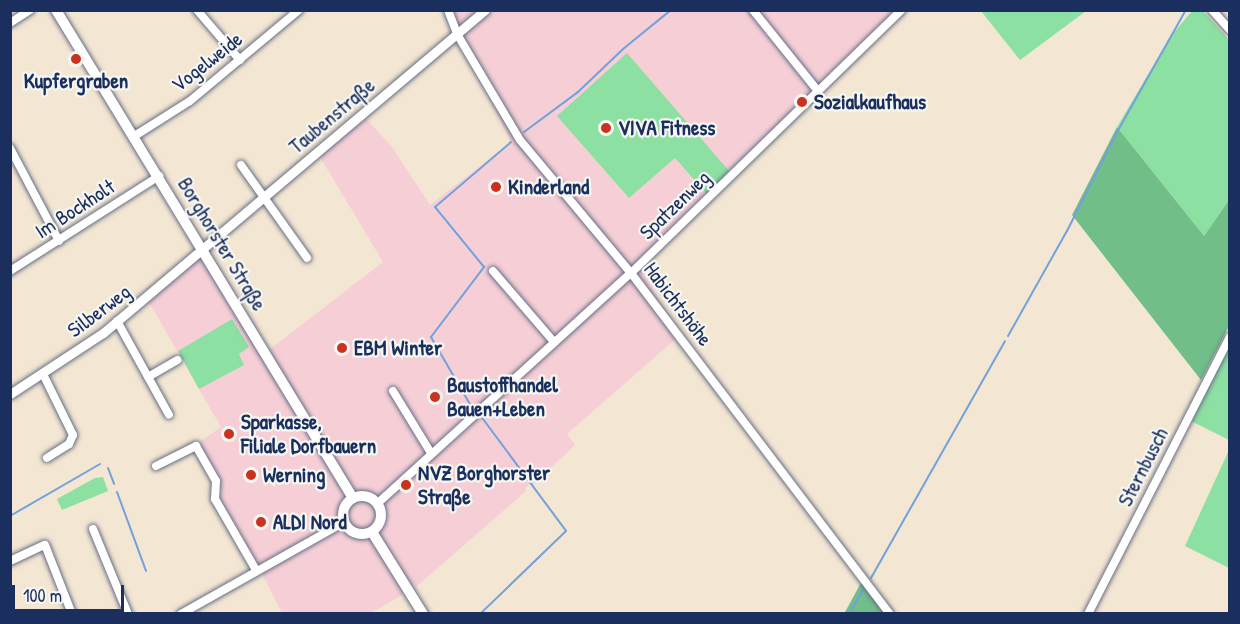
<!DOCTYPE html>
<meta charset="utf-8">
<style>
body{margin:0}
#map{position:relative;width:1240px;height:624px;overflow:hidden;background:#f3e6d2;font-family:"Patrick Hand",sans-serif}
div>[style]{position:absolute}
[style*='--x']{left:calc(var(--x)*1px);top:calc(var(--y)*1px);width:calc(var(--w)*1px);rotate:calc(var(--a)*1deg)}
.built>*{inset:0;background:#f6cfd6}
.green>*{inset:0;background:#8ce0a2}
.forest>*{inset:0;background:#71be88}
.stream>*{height:2px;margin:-1px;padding:0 1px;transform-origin:1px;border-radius:1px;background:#72a1db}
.roads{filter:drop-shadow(0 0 2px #676f87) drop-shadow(0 0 2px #676f87)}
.minor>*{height:8px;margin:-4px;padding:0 4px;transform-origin:4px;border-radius:4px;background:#fff}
.tertiary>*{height:9px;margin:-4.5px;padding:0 4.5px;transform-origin:4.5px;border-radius:4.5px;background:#fff}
.secondary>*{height:10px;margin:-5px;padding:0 5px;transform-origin:5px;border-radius:5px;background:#fff}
.secondary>.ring{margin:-5px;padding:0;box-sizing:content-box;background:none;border:10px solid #fff;border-radius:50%}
.dots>*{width:16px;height:16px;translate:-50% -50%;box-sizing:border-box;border:3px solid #f6f6f2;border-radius:50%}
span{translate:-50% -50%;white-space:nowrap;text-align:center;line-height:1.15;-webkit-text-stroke:4.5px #f6f6f2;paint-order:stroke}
.street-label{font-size:21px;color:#1b2f5e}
.poi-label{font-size:21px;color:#1b2f5e;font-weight:700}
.left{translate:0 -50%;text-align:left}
.frame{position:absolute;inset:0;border:12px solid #1b2f5e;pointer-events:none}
.scale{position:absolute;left:12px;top:585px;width:112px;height:27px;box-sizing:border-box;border:3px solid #1b2f5e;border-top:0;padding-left:8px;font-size:18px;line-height:21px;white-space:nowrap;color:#1b2f5e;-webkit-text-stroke:4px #f6f6f2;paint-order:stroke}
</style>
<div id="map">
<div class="built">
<i style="clip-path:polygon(452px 11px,901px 11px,639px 265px,679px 336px,567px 434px,575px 445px,533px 485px,531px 483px,525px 488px,526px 491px,416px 587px,414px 584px,399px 597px,371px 613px,282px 613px,252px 554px,220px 501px,222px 492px,198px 443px,221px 427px,146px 297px,203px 249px,265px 353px,383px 262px,317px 152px,362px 114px,392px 147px,430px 205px,511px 142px,457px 34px)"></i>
</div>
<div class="green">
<i style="clip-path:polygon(981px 11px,1086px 11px,1020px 60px)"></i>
<i style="clip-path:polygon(1192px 11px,1203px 11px,1230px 41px,1229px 200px,1204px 236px,1117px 127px,1170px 37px)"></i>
<i style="clip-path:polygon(627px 53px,730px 172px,707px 194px,675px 158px,629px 198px,557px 116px)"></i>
<i style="clip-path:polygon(232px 319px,249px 347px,239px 354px,244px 365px,199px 389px,178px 351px)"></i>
<i style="clip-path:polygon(1229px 348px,1229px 440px,1191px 421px)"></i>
<i style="clip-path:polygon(1229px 450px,1229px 568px,1185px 546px)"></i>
<i style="clip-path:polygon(103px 477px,108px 491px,62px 510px,57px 499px,95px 478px)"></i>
</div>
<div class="forest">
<i style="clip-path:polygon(1117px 127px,1204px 236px,1229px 200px,1229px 326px,1201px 380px,1072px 215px)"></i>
<i style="clip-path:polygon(862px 581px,887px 614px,844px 614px)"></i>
</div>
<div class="stream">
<i style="--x:524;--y:132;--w:67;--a:-36.5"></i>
<i style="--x:578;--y:92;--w:62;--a:-43.7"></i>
<i style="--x:623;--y:49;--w:62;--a:-39.1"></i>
<i style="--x:1008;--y:336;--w:120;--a:-60.7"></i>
<i style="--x:1067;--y:231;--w:109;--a:-63.2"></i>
<i style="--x:1116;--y:134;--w:142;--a:-60.6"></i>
<i style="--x:471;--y:406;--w:80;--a:-120.1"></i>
<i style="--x:431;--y:337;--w:88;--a:-52.9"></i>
<i style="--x:484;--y:267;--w:77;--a:-129.2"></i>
<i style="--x:435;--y:207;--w:100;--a:-40.5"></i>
<i style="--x:480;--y:415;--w:144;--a:53.4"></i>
<i style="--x:566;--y:531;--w:120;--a:136"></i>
<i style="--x:108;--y:468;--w:17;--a:69"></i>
<i style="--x:117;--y:492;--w:84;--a:69.8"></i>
<i style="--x:10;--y:516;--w:104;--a:-30"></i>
<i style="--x:871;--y:578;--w:272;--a:-60.5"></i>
<i style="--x:849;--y:614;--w:34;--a:-60"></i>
</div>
<div class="roads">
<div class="minor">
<i style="--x:197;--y:10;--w:66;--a:49.3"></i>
<i style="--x:448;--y:10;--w:26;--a:69"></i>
<i style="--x:457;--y:34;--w:123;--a:59.3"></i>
<i style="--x:520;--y:140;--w:173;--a:50.2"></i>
<i style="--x:631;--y:273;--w:428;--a:52.8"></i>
<i style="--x:753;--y:10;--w:104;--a:51.3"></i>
<i style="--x:1212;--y:10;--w:27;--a:48"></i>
<i style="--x:10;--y:23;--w:24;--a:-33"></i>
<i style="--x:133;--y:137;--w:67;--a:-32.3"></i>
<i style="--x:190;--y:101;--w:142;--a:-39.9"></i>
<i style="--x:10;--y:148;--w:105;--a:62.2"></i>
<i style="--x:241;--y:165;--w:114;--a:54.6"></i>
<i style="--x:10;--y:271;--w:177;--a:-32.5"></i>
<i style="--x:493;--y:271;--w:94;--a:49.3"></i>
<i style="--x:117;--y:321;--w:107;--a:61"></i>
<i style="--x:43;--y:374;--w:68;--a:63.8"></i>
<i style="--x:73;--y:435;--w:10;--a:114"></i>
<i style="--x:69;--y:444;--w:26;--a:148"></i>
<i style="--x:148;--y:377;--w:34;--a:-30"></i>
<i style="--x:393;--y:391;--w:73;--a:58.5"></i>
<i style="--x:156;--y:466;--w:45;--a:-26.6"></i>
<i style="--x:196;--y:446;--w:40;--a:60.3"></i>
<i style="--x:216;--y:481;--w:18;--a:93"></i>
<i style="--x:215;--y:499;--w:82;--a:60"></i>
<i style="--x:378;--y:503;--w:342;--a:-42.3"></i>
<i style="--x:631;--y:273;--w:377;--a:-44.2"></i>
<i style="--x:93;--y:529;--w:92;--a:67.6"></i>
<i style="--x:10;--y:561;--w:38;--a:-25"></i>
<i style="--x:45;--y:545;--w:74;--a:68.6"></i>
<i style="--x:181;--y:614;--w:187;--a:-29.4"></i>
<i style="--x:1088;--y:614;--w:311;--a:-62.9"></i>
</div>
<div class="tertiary">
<i style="--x:10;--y:394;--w:111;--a:-33.3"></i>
<i style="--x:103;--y:333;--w:500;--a:-40.22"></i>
</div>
<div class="secondary">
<i style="--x:56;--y:10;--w:571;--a:58.68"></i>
<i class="ring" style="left:343px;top:496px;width:28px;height:28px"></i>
<i style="--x:372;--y:532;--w:97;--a:58.1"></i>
</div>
</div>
<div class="dots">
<i style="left:76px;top:59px;background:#c8321e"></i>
<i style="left:802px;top:102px;background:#c8321e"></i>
<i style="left:606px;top:128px;background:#c8321e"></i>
<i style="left:496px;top:187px;background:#c8321e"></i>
<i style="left:342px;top:348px;background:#c8321e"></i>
<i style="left:435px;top:397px;background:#c8321e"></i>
<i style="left:229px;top:434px;background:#c8321e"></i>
<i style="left:251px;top:475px;background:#c8321e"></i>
<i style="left:406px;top:485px;background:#c8321e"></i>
<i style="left:261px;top:522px;background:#c8321e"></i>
</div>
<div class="street-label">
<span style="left:207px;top:62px;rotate:-38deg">Vogelweide</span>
<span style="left:332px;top:116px;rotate:-40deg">Taubenstraße</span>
<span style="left:675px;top:205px;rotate:-44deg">Spatzenweg</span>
<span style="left:75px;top:209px;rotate:-33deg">Im Bockholt</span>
<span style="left:222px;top:244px;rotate:59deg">Borghorster Straße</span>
<span style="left:678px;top:304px;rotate:53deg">Habichtshöhe</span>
<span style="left:99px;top:311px;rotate:-37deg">Silberweg</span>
<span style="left:1143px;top:467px;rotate:-63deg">Sternbusch</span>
</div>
<div class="poi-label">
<span style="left:76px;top:81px">Kupfergraben</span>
<span class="left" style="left:814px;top:102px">Sozialkaufhaus</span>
<span class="left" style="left:618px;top:128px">VIVA Fitness</span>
<span class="left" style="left:508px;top:187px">Kinderland</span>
<span class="left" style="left:354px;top:348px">EBM Winter</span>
<span class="left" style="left:447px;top:397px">Baustoffhandel<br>Bauen+Leben</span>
<span class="left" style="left:241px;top:434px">Sparkasse,<br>Filiale Dorfbauern</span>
<span class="left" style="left:418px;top:485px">NVZ Borghorster<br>Straße</span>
<span class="left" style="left:263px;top:475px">Werning</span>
<span class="left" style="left:273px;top:522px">ALDI Nord</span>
</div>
<div class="frame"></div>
<div class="scale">100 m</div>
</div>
